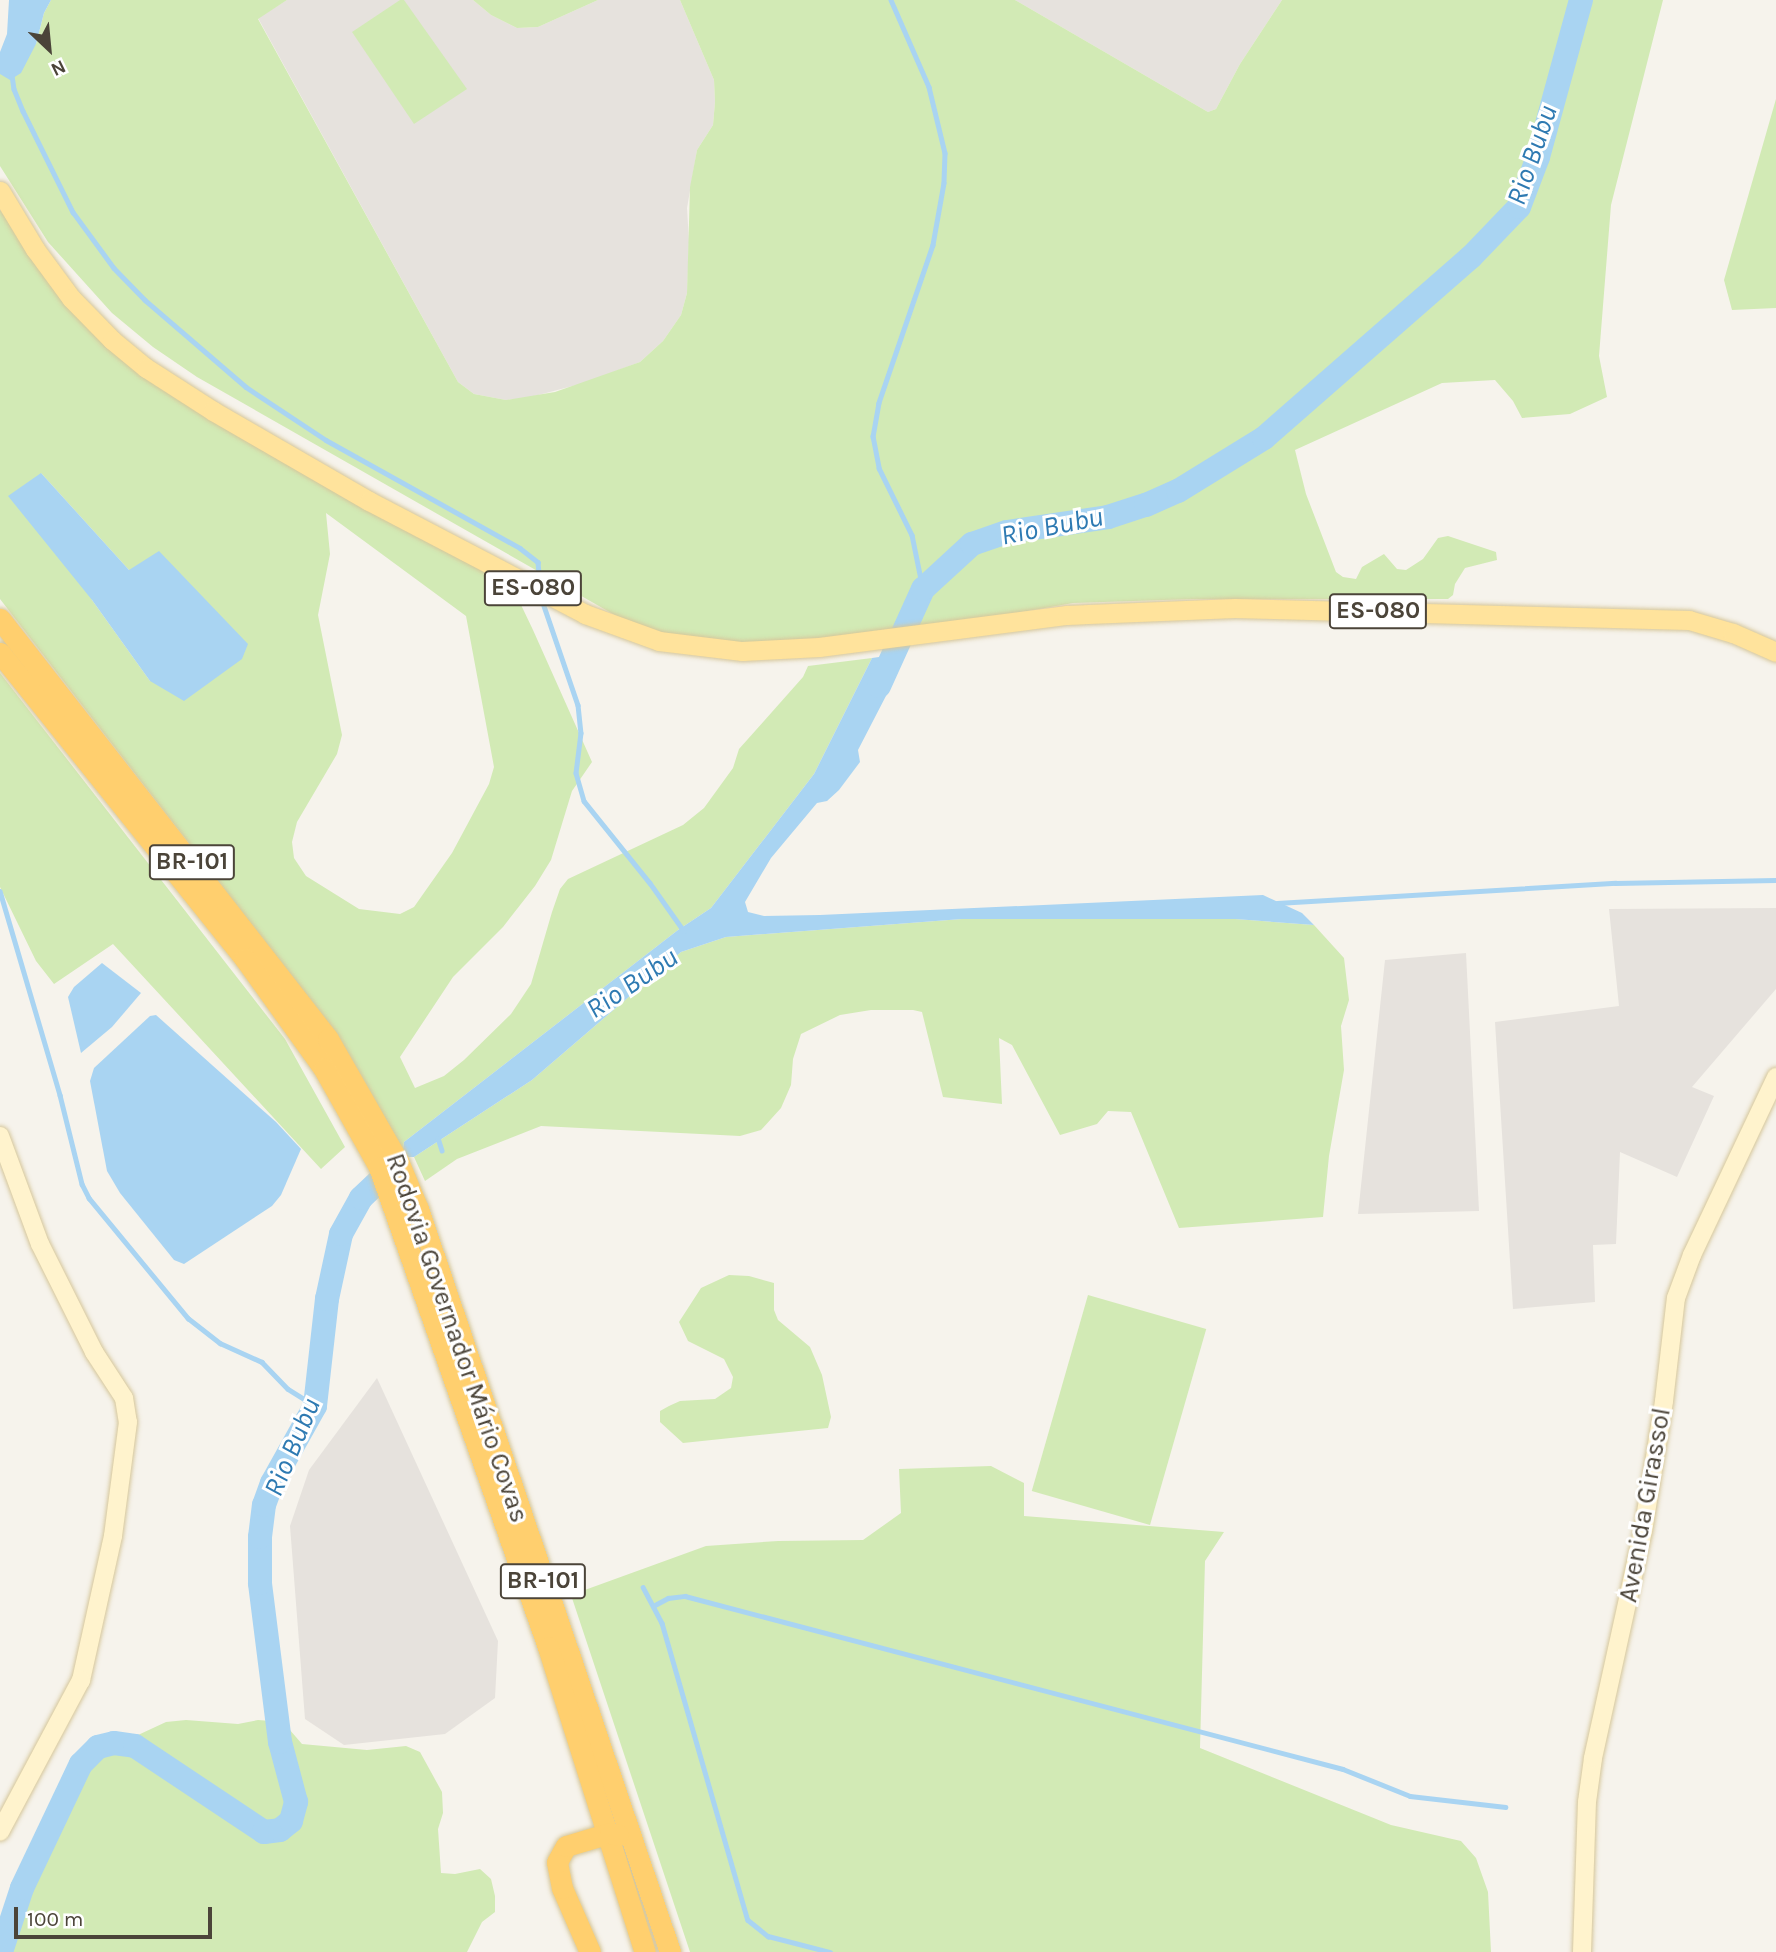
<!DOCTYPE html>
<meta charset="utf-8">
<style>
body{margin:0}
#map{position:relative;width:1776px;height:1952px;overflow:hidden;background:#f6f3ec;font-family:Karla,sans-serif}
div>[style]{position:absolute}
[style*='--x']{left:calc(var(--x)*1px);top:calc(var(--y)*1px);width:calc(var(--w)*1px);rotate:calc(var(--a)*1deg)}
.industrial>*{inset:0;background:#e6e2dd}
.green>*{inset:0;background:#d2eab5;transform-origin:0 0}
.water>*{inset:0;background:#a9d4f2}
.stream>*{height:4.5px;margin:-2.25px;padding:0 2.25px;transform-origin:2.25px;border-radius:2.25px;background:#a9d4f2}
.river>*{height:24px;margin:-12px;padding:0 12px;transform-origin:12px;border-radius:12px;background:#a9d4f2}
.roads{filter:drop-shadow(0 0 2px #d6c79b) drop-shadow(0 0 2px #d6c79b)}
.secondary>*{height:18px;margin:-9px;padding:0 9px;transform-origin:9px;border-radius:9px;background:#fff3cd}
.primary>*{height:19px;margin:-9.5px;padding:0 9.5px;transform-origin:9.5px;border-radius:9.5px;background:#ffe39c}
.highway>*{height:21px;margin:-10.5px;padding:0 10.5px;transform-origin:10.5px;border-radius:10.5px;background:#ffcf6e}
span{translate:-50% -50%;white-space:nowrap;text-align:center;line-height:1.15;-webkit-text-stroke:6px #fff;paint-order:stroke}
.shield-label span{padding:2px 5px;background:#fff;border:2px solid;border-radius:5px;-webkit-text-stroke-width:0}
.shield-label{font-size:24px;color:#4b4439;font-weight:700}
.street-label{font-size:26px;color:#4b4439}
.water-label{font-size:28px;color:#2e7ab2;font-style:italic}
.north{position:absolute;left:14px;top:14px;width:70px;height:70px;-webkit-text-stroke:5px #fff;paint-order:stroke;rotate:154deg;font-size:19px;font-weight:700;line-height:28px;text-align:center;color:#4b4439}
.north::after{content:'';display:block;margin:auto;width:24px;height:32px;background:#4b4439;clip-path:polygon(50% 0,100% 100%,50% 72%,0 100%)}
.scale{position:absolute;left:14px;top:1907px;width:198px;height:32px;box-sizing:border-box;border:4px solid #4b4439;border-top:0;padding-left:9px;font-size:21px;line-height:24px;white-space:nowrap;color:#4b4439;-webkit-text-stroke:5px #fff;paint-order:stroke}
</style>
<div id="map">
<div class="industrial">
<i style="clip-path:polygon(287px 0,473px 0,491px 15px,517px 28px,538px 27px,598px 0,680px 0,714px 80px,715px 102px,713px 125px,697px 150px,687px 208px,689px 242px,687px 293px,681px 315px,663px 341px,640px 362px,584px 383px,527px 398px,506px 400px,474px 394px,458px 382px,258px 18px)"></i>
<i style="clip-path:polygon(1015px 0,1282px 0,1240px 64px,1216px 109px,1208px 112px)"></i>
<i style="clip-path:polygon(1776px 908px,1776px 989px,1692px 1087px,1714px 1096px,1677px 1177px,1620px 1152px,1616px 1244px,1593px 1245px,1595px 1302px,1513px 1309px,1495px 1022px,1619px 1006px,1609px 909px)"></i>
<i style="clip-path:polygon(1466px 953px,1479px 1211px,1358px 1214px,1385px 960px)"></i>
<i style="clip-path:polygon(377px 1378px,498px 1641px,495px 1698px,445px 1734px,344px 1745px,305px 1719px,290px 1526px,309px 1470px)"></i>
</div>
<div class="green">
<i style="clip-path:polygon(51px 0,287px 0,258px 19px,458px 382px,474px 394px,506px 400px,555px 392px,640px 362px,663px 341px,681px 315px,687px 293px,690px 187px,697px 150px,713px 125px,715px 102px,714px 80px,680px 0,1015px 0,1208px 112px,1216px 109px,1240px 64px,1282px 0,1663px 0,1611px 205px,1599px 356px,1607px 397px,1570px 414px,1522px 418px,1513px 401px,1495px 380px,1442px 383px,1295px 450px,1306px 494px,1336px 572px,1343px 577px,1356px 579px,1362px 567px,1384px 554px,1397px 569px,1406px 570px,1423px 559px,1438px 538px,1448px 536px,1496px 552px,1497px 560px,1465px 568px,1455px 584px,1453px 595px,1448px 599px,1193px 599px,1073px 603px,873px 638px,765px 650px,674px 637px,620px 618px,197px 377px,153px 347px,112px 313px,48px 242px,0 166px,0 74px,36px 44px,44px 13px)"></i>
<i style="clip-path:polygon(400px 0,404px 0,467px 89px,414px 124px,352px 32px)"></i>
<i style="clip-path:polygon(473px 0,598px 0,538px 27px,517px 28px,491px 15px)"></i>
<i style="clip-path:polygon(1776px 99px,1776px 308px,1732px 310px,1724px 280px)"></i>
<i style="clip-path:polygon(evenodd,0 210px,91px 331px,512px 586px,533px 630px,592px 762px,572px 791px,551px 860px,535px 886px,503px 927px,453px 977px,400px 1057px,415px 1088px,444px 1076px,464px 1060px,511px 1014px,531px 984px,552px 912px,560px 889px,568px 879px,683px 825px,704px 808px,733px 768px,739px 749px,803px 677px,808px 666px,872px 658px,814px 774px,711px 908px,678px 930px,404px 1142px,402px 1157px,225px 890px,0 599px,0 210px,41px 473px,129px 570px,150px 681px,92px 600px,41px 473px,0 210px,326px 513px,466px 616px,494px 767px,489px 784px,452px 853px,414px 907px,400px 914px,359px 909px,306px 876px,294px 858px,292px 842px,297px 822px,337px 754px,342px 735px,318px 615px,330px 554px,326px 513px)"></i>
<i style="clip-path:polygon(0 673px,285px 1039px,345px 1147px,321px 1169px,113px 944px,54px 984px,36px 961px,0 887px)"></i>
<i style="clip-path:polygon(962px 919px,1235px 919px,1314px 925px,1344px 958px,1349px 1000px,1341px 1026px,1344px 1070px,1329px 1156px,1323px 1217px,1179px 1228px,1131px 1112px,1108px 1111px,1097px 1124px,1060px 1135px,1012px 1045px,999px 1038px,1002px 1104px,943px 1097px,922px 1012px,913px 1010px,871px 1010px,840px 1015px,801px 1034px,793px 1059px,791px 1085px,781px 1108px,761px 1130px,740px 1136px,541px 1126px,457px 1159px,425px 1181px,414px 1157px,532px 1080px,681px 952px,726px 937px)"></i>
<i style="clip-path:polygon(729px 1275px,749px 1276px,774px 1283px,774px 1310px,778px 1320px,810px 1347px,822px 1375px,831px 1417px,828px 1428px,683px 1443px,660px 1422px,660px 1411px,669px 1406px,680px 1401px,715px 1399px,731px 1388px,733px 1377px,724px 1359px,688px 1341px,679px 1322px,701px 1288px)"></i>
<i style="left:1088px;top:1295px;width:123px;height:204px;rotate:16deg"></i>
<i style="clip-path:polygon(991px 1466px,1024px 1483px,1024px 1516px,1224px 1532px,1205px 1561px,1200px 1748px,1391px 1825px,1461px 1841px,1476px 1858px,1488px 1892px,1491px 1952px,690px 1952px,571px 1595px,706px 1546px,778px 1541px,863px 1540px,901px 1513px,899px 1469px)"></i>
<i style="clip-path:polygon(186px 1720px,238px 1724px,258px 1720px,283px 1722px,302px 1744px,367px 1750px,406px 1746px,420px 1752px,442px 1792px,443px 1813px,438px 1829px,441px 1873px,455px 1874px,480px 1869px,491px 1879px,495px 1896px,495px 1912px,482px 1922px,467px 1952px,0 1952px,29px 1853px,68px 1783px,84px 1763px,110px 1748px,166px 1722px)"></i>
</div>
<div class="water">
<i style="clip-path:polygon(9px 0,51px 0,44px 13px,36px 44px,21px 73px,10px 80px,0 74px,0 52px,7px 34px)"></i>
<i style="clip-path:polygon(41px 473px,129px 570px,159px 551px,248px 644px,242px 659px,184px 701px,150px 681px,92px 600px,8px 496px)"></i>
<i style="clip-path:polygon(900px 654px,888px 692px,858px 750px,860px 762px,839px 790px,827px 801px,817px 803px,771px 858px,745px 902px,748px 912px,764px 916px,820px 915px,1263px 895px,1302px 913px,1314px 925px,1235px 919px,962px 919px,726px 937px,681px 952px,532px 1080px,414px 1157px,402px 1157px,404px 1142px,678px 930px,711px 908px,814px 774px,872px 658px)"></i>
<i style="clip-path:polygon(102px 963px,141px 993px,112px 1027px,81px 1053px,68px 997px,74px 987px)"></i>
<i style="clip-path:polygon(156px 1015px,276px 1122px,301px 1149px,281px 1195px,272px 1206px,184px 1264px,174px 1260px,120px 1193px,107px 1171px,90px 1081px,94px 1068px,150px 1016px)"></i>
</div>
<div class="stream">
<i style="--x:891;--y:0;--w:95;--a:66.4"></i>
<i style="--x:929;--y:87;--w:68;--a:76.4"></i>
<i style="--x:945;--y:153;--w:30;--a:92"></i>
<i style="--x:944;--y:183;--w:63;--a:100.1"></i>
<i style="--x:933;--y:245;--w:167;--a:108.9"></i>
<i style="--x:879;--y:403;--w:34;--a:100"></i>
<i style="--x:873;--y:436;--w:33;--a:79"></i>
<i style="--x:879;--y:468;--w:75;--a:63.8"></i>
<i style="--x:912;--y:535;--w:55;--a:78.5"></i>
<i style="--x:12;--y:75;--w:14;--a:82"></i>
<i style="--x:14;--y:89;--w:24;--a:68"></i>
<i style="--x:23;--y:111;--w:113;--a:63.7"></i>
<i style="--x:73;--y:212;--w:69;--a:53.8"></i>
<i style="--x:114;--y:268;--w:45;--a:45.9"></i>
<i style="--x:145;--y:300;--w:133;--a:40.7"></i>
<i style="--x:246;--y:387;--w:96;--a:33.5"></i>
<i style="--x:326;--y:440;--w:222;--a:29.1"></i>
<i style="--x:520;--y:548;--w:23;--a:38"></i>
<i style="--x:538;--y:562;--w:23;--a:85"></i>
<i style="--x:542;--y:600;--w:111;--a:71.1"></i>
<i style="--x:578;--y:705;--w:28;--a:84"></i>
<i style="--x:581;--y:733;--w:40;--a:97.1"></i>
<i style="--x:576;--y:773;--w:29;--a:74"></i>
<i style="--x:584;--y:801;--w:105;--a:51.2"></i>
<i style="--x:650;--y:883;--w:59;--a:54.7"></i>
<i style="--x:0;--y:891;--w:213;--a:73.6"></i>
<i style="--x:60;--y:1095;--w:92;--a:76.1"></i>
<i style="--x:82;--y:1184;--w:16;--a:63"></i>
<i style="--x:89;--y:1198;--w:156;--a:50.5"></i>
<i style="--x:188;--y:1318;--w:41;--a:38"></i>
<i style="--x:220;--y:1343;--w:46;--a:24.3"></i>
<i style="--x:262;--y:1362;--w:37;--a:46"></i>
<i style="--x:288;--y:1389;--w:32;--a:32"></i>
<i style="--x:1277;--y:903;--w:339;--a:-3.4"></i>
<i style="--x:1615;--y:883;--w:161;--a:-1.1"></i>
<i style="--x:438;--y:1138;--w:13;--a:72"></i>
<i style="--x:643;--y:1587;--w:41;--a:62.2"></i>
<i style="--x:662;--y:1623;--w:309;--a:73.9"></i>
<i style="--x:748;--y:1920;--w:26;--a:39"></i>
<i style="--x:768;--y:1936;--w:64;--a:14.5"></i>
<i style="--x:653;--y:1606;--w:17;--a:-28"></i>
<i style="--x:668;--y:1598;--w:17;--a:-7"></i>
<i style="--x:685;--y:1596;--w:680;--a:14.73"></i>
<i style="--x:1343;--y:1769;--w:72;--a:21.9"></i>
<i style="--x:1410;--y:1796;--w:96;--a:6.6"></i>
</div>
<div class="river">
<i style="--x:879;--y:686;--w:107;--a:-65.6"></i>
<i style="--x:923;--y:589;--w:67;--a:-42.6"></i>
<i style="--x:972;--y:544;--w:37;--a:-19"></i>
<i style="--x:1007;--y:532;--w:102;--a:-8.4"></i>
<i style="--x:1108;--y:517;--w:40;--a:-18"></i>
<i style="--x:1146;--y:505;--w:35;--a:-24"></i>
<i style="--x:1178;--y:491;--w:101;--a:-31.6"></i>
<i style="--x:1264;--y:438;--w:275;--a:-41.2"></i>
<i style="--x:1471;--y:257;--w:69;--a:-46.2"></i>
<i style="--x:1519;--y:207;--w:53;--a:-69.2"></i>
<i style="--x:1538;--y:157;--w:163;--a:-74.7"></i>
<i style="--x:1;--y:1952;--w:67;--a:-71.8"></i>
<i style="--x:22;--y:1888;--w:137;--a:-64.6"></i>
<i style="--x:81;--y:1764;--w:24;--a:-45"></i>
<i style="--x:98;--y:1747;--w:16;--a:-14"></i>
<i style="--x:114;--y:1743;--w:21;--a:8"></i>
<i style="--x:135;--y:1746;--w:155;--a:33.7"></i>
<i style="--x:264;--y:1832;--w:16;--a:-7"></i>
<i style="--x:280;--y:1830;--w:14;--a:-39"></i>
<i style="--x:291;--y:1821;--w:20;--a:-75"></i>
<i style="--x:296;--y:1802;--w:62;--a:-104.9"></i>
<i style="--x:280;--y:1742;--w:160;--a:-97.2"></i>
<i style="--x:260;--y:1583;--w:46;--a:-90"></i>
<i style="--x:260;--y:1537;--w:32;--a:-83"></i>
<i style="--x:264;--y:1505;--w:23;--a:-70"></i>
<i style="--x:272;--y:1483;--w:88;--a:-60.8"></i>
<i style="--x:315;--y:1406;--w:108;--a:-83.6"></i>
<i style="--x:327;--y:1299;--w:66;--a:-77.8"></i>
<i style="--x:341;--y:1234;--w:41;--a:-60.9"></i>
<i style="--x:361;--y:1198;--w:50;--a:-43.4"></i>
</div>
<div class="roads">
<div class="secondary">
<i style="--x:0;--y:1136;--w:115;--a:69.7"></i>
<i style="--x:40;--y:1244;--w:121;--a:63.4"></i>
<i style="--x:94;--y:1352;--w:55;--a:56.9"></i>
<i style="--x:124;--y:1398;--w:24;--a:81"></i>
<i style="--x:128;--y:1422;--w:115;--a:97.5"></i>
<i style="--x:113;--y:1536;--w:148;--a:102.5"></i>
<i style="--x:81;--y:1680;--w:172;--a:118.1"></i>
<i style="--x:1582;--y:1952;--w:150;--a:-88.1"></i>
<i style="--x:1587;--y:1802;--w:44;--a:-82.2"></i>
<i style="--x:1593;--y:1758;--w:232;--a:-77.6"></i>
<i style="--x:1643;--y:1531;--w:132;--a:-80.8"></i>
<i style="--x:1664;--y:1401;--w:104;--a:-83.4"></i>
<i style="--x:1676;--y:1298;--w:46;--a:-69.6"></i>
<i style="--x:1692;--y:1255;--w:197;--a:-64.7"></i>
</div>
<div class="primary">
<i style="--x:0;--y:191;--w:68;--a:58.9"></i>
<i style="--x:35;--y:249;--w:61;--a:53.7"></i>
<i style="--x:71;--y:298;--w:59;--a:45.7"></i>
<i style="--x:112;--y:340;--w:44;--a:39.5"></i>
<i style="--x:146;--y:368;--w:80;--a:32.7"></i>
<i style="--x:213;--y:411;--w:180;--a:30"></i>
<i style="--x:369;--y:501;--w:244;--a:27.6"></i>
<i style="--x:585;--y:614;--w:79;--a:20"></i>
<i style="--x:659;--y:641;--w:84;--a:6.9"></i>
<i style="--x:742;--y:651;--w:77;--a:-3"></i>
<i style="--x:819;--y:647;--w:250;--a:-7.4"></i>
<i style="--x:1067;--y:615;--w:168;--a:-2.4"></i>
<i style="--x:1235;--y:608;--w:454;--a:1.5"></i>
<i style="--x:1689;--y:620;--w:46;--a:16.5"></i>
<i style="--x:1733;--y:633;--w:47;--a:23.8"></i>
</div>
<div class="highway">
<i style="--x:0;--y:619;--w:533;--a:52.01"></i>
<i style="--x:328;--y:1039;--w:141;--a:60.2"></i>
<i style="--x:398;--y:1161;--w:52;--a:67.4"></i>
<i style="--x:418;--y:1209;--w:785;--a:71.26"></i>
<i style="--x:0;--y:653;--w:392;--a:51.3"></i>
<i style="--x:245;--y:959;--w:135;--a:54.3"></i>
<i style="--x:324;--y:1069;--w:112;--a:60.7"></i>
<i style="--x:379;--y:1167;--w:509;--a:70.6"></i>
<i style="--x:548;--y:1647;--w:320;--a:72.4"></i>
<i style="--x:590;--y:1952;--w:70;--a:-113.6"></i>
<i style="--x:562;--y:1888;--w:26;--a:-101"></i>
<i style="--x:557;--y:1862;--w:18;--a:-61"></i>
<i style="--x:566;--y:1846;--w:46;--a:-16.5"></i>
<i style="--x:610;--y:1833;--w:8;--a:14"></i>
</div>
</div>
<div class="shield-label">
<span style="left:533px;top:588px">ES-080</span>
<span style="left:1378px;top:611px">ES-080</span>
<span style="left:192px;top:862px">BR-101</span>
<span style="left:543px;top:1581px">BR-101</span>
</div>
<div class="street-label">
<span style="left:457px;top:1338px;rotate:71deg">Rodovia Governador Mário Covas</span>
<span style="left:1645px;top:1505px;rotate:-80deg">Avenida Girassol</span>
</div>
<div class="water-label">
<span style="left:1532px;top:155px;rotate:-71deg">Rio Bubu</span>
<span style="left:1052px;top:526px;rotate:-11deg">Rio Bubu</span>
<span style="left:632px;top:983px;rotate:-34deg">Rio Bubu</span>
<span style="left:292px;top:1447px;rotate:-67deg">Rio Bubu</span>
</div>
<div class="north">N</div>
<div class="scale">100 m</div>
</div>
